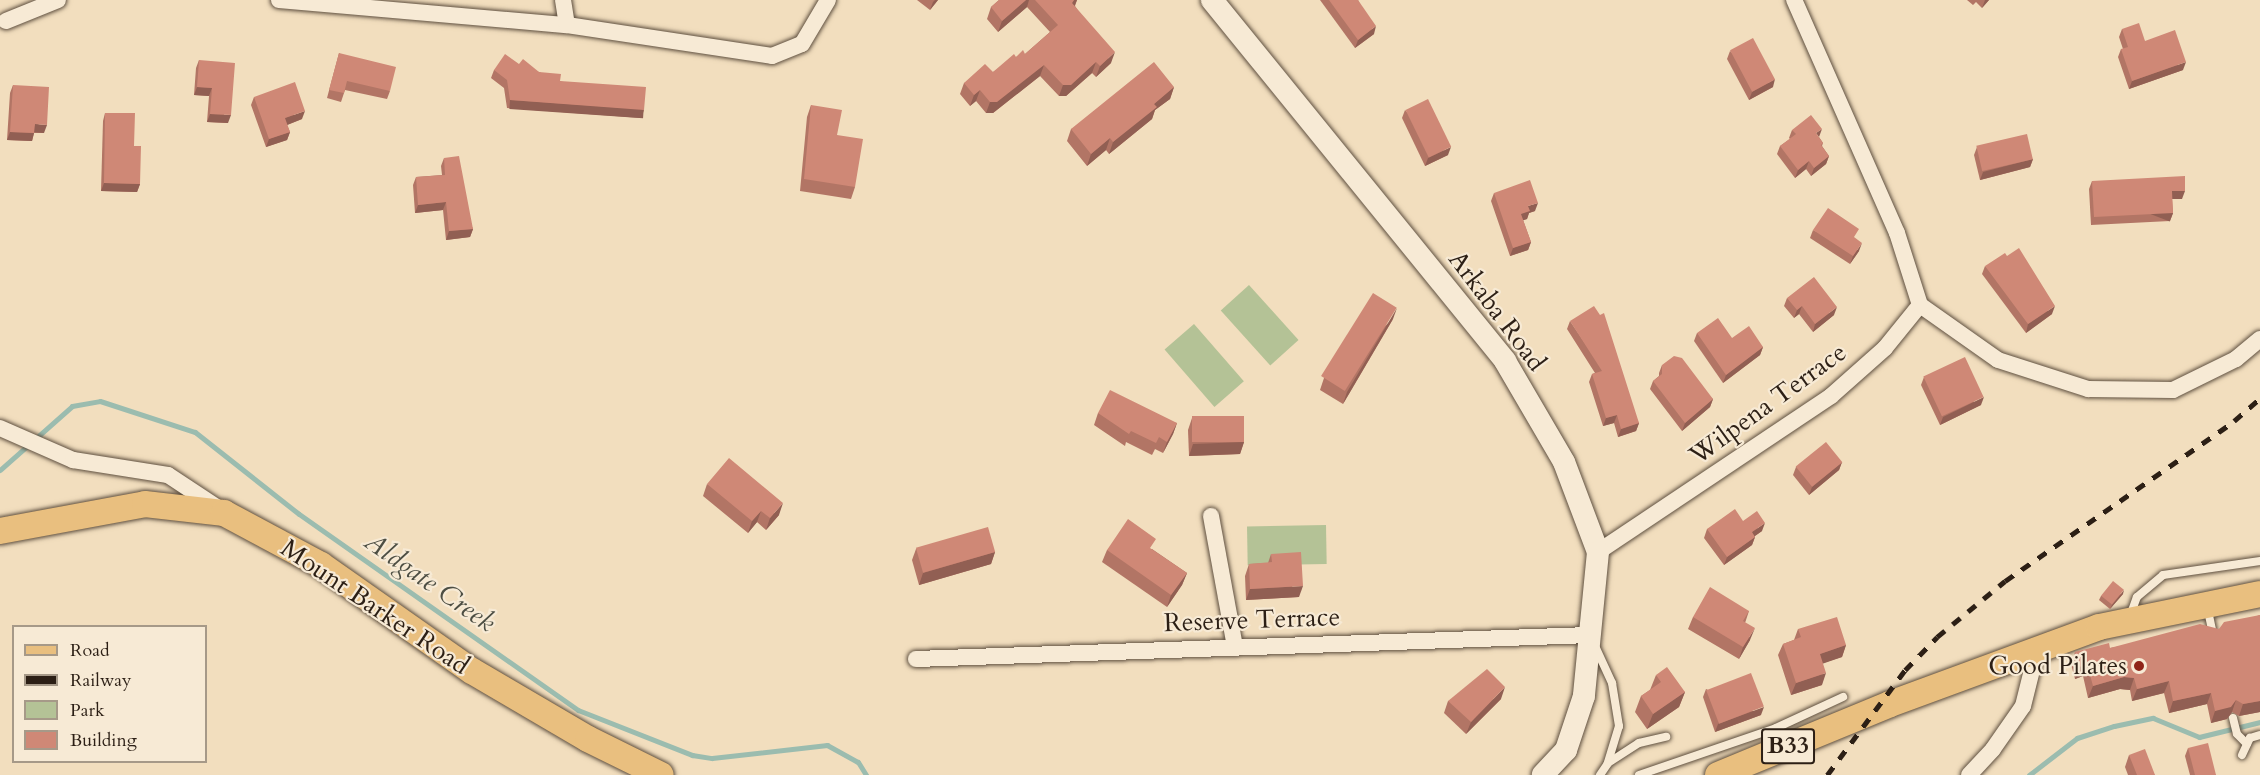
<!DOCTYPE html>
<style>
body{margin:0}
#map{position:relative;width:2260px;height:775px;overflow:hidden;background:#f2debe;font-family:Cardo,serif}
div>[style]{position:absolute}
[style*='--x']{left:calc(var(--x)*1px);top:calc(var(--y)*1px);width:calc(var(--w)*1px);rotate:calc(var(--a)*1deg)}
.green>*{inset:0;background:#b4c296;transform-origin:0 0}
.stream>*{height:5px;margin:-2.5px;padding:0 2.5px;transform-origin:2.5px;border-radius:2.5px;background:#9bbcaf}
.roads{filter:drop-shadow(0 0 2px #5e4f3f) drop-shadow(0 0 2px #5e4f3f)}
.lane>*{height:8px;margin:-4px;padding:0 4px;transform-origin:4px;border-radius:4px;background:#f7ead5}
.street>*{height:16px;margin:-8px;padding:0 8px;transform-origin:8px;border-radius:8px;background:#f7ead5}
.secondary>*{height:22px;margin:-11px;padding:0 11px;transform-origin:11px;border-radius:11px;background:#f7ead5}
.primary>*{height:26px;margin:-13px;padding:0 13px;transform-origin:13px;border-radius:13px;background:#e9bf7f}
.rail>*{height:4.5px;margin-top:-2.25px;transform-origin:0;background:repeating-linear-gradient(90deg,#2c1f15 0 10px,transparent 0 20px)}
.wall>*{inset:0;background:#b27565}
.shaded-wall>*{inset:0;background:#915f53;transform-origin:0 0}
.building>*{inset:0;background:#cf8876;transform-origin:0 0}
.dots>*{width:16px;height:16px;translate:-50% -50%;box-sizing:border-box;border:3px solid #f7ead5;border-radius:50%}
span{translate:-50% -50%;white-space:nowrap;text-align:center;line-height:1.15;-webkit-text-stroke:4.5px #f7ead5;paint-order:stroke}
.shield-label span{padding:2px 4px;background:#f7ead5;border:2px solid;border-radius:4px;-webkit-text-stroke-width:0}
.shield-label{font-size:24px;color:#2c1f15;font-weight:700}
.street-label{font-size:26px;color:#2c1f15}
.poi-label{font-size:26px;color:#2c1f15}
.right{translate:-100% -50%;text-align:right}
.water-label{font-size:27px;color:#4d4e43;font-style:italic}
.legend{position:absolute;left:12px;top:625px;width:195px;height:138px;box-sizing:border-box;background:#f7ead5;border:2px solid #a69988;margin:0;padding:8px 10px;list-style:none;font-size:18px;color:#2c1f15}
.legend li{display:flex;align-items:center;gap:12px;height:30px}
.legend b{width:30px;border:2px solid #a69988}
</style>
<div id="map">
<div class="green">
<i style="left:1249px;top:285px;width:74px;height:38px;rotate:48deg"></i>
<i style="left:1194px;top:324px;width:76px;height:39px;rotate:49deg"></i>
<i style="left:1326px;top:525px;width:39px;height:79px;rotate:89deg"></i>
</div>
<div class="stream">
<i style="--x:0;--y:470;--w:96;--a:-41.6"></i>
<i style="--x:72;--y:406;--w:28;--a:-10"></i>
<i style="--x:100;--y:401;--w:100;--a:18.1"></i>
<i style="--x:195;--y:432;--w:132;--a:38.3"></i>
<i style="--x:299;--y:514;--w:341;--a:35.1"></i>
<i style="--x:578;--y:710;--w:123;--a:21.5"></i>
<i style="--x:692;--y:755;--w:20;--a:9"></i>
<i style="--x:712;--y:758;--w:116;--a:-6.4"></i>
<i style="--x:827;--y:745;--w:35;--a:29"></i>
<i style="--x:858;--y:762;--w:15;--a:58"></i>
<i style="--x:2029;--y:775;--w:61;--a:-37.6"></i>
<i style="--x:2077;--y:738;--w:39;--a:-18"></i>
<i style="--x:2114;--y:726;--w:40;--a:-12"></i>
<i style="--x:2153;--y:718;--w:50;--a:22.4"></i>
<i style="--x:2199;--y:737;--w:63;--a:-13.8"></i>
</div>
<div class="roads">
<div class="lane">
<i style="--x:2207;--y:606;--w:30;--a:78"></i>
<i style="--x:2130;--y:616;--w:20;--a:-70"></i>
<i style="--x:2137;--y:597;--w:34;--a:-40"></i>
<i style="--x:2163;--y:575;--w:98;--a:-8.2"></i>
<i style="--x:1595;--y:646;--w:41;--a:65.3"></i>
<i style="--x:1612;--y:683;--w:44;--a:80.8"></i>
<i style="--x:1619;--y:726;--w:39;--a:107"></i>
<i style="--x:2233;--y:718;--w:16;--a:76"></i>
<i style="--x:2237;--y:734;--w:14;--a:45"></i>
<i style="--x:2242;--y:755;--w:19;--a:-65"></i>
<i style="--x:2250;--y:738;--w:10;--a:-17"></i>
<i style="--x:1600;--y:775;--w:14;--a:-56"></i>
<i style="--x:1608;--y:763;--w:37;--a:-33"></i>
<i style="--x:1639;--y:743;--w:28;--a:-13"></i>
<i style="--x:1639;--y:775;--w:145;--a:-18.9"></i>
<i style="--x:1776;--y:728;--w:74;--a:-24.8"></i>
</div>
<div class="street">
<i style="--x:279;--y:0;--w:289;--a:5"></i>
<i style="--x:567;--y:25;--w:207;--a:8.6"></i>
<i style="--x:772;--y:56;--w:32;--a:-22"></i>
<i style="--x:802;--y:44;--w:51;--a:-59.4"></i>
<i style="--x:563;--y:0;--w:25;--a:81"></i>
<i style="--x:6;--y:21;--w:56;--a:-22"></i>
<i style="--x:1920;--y:305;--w:95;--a:35.2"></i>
<i style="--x:1998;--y:360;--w:95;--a:17.9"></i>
<i style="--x:2088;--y:389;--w:85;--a:0.7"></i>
<i style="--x:2173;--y:390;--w:70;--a:-26.2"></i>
<i style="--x:2236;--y:359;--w:31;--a:-40"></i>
<i style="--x:0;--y:428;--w:80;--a:23.7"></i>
<i style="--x:73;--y:460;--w:96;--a:9"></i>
<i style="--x:168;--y:475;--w:64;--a:33.4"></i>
<i style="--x:1211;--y:516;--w:133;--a:79.6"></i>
<i style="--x:1598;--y:552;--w:280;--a:-33.8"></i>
<i style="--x:1831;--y:396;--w:72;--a:-41.6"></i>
<i style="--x:1885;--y:348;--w:55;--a:-50.9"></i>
<i style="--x:1920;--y:305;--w:76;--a:-107.7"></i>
<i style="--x:1897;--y:233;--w:255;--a:-113.8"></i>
<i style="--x:916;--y:659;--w:675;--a:-2.04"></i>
<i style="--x:1969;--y:775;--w:35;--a:-47"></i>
<i style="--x:1993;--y:749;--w:52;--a:-55.1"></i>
<i style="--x:2023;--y:706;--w:58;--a:-76"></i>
</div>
<div class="secondary">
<i style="--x:1212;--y:0;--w:465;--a:50.9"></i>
<i style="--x:1505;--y:361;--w:117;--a:59.7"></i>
<i style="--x:1564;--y:462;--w:96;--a:69.3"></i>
<i style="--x:1598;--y:552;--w:145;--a:95.6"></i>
<i style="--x:1584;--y:696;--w:57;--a:108.4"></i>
<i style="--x:1566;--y:750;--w:34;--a:133"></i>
</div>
<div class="primary">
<i style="--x:0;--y:531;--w:147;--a:-10.5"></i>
<i style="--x:145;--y:504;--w:80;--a:6.5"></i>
<i style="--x:224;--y:513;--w:110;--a:28.2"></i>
<i style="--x:321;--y:565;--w:184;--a:35.1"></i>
<i style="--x:472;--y:671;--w:134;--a:30.4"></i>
<i style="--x:588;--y:739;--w:81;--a:26.3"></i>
<i style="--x:1718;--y:775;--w:186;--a:-22.4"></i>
<i style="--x:1890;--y:704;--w:223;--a:-20.2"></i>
<i style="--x:2099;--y:627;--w:164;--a:-11.6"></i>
</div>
</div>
<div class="rail">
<i style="--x:1827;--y:775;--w:131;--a:-53.4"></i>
<i style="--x:1905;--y:670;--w:46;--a:-45.9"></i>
<i style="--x:1937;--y:637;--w:88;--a:-39.5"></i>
<i style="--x:2005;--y:581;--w:279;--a:-34.9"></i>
<i style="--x:2234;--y:421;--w:35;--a:-41"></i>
</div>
<div class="wall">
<i style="clip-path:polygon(917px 0,938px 0,930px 10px)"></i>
<i style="clip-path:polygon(999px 0,1077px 0,1075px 6px,1111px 63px,1096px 77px,1092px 73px,1066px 96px,1059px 96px,1040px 76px,993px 113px,986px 113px,976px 101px,970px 106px,960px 94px,964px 83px,993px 72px,1016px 57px,1025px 54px,1050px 32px,1027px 7px,998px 32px,987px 19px,991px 7px)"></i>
<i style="clip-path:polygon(1320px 0,1358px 0,1374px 34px,1355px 48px)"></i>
<i style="clip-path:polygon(1967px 0,1989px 0,1982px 8px,1976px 2px,1973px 5px)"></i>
<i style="clip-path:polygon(2122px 29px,2145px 41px,2183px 70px,2129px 89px,2118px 57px,2121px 49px,2123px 49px,2119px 37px)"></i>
<i style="clip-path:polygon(1730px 51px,1773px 87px,1749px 100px,1727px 59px)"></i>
<i style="clip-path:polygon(339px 53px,390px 91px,387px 99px,345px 90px,341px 102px,327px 98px)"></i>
<i style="clip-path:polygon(199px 60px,228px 123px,207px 122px,209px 96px,194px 95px,196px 68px)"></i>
<i style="clip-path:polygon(519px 64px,539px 72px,560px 81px,644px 110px,641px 118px,507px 108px,504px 88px,491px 78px,494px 70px)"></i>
<i style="clip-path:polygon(13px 85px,44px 133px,34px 133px,32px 141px,7px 140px,10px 93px)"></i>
<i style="clip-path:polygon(1174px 87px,1170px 99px,1155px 110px,1152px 119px,1109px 154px,1106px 150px,1087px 166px,1067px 141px,1071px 129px)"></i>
<i style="clip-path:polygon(254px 97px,302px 119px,287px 125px,290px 132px,287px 140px,266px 147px,251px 105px)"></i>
<i style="clip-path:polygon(811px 105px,837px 135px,855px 187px,851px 199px,800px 191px,807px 117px)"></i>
<i style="clip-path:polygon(1405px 110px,1448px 155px,1425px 166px,1402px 118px)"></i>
<i style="clip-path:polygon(105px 113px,134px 146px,140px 184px,137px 192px,101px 191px,103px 121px)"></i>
<i style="clip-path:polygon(1792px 130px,1819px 137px,1823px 143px,1822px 146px,1829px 156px,1826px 164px,1811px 176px,1806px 169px,1795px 178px,1777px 154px,1780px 146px,1790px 139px,1789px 138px)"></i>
<i style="clip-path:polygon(1977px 147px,2033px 159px,2030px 167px,1980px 180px,1974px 155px)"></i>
<i style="clip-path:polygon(444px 158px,473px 229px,470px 237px,446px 240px,443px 210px,415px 213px,413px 185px,416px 177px,442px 175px,441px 166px)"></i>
<i style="clip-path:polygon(2092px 181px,2182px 199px,2172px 199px,2173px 213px,2170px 221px,2091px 225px,2089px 189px)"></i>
<i style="clip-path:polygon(1494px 193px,1535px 211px,1529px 213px,1527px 219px,1523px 220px,1531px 242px,1528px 250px,1510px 256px,1491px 201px)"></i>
<i style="clip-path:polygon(1813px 230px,1859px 251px,1850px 264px,1810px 238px)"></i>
<i style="clip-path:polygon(1985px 266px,2052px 314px,2026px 333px,1982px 274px)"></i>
<i style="clip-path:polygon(1787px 298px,1834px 315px,1813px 332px,1799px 314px,1794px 318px,1784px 306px)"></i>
<i style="clip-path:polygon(1393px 319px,1343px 404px,1320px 390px,1324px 378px)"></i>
<i style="clip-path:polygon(1570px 321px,1639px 423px,1636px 431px,1618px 437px,1614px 423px,1603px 426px,1589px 382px,1592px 374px,1595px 373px,1567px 329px)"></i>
<i style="clip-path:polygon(1697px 333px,1732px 338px,1763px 347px,1760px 355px,1723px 383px,1694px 341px)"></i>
<i style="clip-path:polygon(1662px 365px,1713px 399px,1710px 407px,1682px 431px,1650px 389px,1653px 381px,1659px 376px,1659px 373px)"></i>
<i style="clip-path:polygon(1924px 377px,1981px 405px,1940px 425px,1921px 385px)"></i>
<i style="clip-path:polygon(1098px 413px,1177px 423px,1173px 434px,1163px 453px,1155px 449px,1152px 455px,1126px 442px,1125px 446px,1094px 425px)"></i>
<i style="clip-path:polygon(1192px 418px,1244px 442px,1240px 454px,1189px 456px,1188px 430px)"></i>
<i style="clip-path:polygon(1842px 462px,1839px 470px,1809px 495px,1793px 475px,1796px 467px)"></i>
<i style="clip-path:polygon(707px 484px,779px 515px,766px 530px,757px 522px,748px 533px,703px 496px)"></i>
<i style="clip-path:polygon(1743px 521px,1762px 531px,1755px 536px,1755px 537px,1752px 545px,1724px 565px,1704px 538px,1707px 529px)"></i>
<i style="clip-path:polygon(916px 549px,995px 552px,991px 564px,919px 585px,912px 560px)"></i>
<i style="clip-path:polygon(1152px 549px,1187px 573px,1182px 585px,1167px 607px,1102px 562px,1107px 550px)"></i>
<i style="clip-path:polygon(1271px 554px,1299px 597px,1246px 600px,1245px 576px,1249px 564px,1268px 563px)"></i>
<i style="clip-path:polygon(2123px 594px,2110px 609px,2099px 600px,2101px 596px)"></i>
<i style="clip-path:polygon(1749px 611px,1745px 623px,1750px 640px,1739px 659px,1688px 629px,1693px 617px)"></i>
<i style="clip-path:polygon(2260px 615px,2260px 712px,2239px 716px,2232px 712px,2227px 719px,2211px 723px,2207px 704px,2169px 713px,2164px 693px,2132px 701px,2130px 690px,2120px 689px,2088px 698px,2083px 676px,2075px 679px,2071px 664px,2075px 652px,2110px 648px,2219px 629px)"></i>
<i style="clip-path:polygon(1798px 629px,1846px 645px,1842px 657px,1823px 663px,1822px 685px,1791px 695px,1778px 655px,1783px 644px,1794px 640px)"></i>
<i style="clip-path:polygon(1656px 675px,1685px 692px,1679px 707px,1647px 729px,1635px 712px,1641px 696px,1650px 690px)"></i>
<i style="clip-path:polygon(1706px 689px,1761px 715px,1715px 732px,1703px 697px)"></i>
<i style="clip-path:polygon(1501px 699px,1466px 734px,1444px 713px,1448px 701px)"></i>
<i style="clip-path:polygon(2188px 748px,2216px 775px,2190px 775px,2185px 756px)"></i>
<i style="clip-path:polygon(2129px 755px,2155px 775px,2128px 775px,2125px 767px)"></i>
</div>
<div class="shaded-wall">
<i style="clip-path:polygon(935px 0,938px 0,930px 10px,933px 2px)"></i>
<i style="clip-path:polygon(1026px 0,1029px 0,1027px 7px,998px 32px,1002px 21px)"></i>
<i style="clip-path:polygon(1074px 0,1077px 0,1074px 7px,1072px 3px)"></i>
<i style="clip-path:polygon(1985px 0,1989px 0,1982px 8px)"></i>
<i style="clip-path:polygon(1376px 26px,1374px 34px,1355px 48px,1358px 40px)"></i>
<i style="clip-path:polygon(1115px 52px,1111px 63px,1096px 77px,1100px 66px)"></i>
<i style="clip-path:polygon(1096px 62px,1092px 73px,1066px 96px,1059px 96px,1063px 85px)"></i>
<i style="clip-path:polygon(2186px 62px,2183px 70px,2129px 89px,2132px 81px)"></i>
<i style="clip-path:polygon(1044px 65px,1040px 76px,993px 113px,986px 113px,990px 102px)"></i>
<i style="clip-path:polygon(1775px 79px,1773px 87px,1749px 100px,1752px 92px)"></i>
<i style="clip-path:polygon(197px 87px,212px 88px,209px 96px,194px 95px)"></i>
<i style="clip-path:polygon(1174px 87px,1170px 99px,1155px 110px,1152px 119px,1109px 154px,1113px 142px,1154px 104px)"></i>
<i style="clip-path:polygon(980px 90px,976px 101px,970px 106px,974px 95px)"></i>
<i style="left:510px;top:100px;width:134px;height:9px;rotate:4deg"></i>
<i style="clip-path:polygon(305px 111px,302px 119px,282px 127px,285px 118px)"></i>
<i style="clip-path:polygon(210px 114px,231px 115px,228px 123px,207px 122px)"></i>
<i style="clip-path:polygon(35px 124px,47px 125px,44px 133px,32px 132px)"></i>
<i style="clip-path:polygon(1822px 129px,1819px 137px,1816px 133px)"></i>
<i style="clip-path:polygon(10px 132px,34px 133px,32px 141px,7px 140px)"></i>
<i style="clip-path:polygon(290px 132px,287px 140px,266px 147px,269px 139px)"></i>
<i style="clip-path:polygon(1110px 138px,1106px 150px,1087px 166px,1091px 154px)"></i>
<i style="clip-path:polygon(1451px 147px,1448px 155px,1425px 166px,1428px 158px)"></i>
<i style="clip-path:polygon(1829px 156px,1826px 164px,1811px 176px,1814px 168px)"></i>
<i style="clip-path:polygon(2033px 159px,2030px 167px,1980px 180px,1983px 172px)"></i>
<i style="clip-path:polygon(1809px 161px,1806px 169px,1795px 178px,1798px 170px)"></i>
<i style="clip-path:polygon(104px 183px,140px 184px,137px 192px,101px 191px)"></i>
<i style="clip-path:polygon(2172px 191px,2185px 191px,2182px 199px,2169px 199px)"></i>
<i style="clip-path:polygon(446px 202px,443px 210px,415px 213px,418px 205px)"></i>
<i style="clip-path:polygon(1538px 203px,1535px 211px,1529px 213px,1527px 219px,1518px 222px,1521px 214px,1528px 206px)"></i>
<i style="left:2173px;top:213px;width:9px;height:79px;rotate:111deg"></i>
<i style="clip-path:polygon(473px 229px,470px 237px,446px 240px,449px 231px)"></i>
<i style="clip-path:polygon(1531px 242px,1528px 250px,1510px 256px,1513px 248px)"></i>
<i style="clip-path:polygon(1862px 243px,1859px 251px,1850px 264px,1853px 256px)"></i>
<i style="clip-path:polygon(1802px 306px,1799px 314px,1794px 318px,1797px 310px)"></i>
<i style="clip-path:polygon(2055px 306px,2052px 314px,2026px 333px,2028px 324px)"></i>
<i style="clip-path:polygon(1837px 307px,1834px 315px,1813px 332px,1815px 324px)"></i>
<i style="clip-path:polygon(1397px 308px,1393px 319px,1343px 404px,1347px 392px)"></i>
<i style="clip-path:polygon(1763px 347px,1760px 355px,1723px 383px,1726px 375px)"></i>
<i style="clip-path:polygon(1984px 397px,1981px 405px,1940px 425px,1943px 417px)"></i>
<i style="clip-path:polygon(1713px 399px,1710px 407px,1682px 431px,1685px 423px)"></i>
<i style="clip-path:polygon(1617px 415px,1614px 423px,1603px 426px,1606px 418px)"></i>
<i style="clip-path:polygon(1177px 423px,1173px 434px,1163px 453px,1167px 442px)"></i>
<i style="clip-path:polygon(1639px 423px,1636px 431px,1618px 437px,1621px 429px)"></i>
<i style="clip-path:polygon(1244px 442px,1240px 454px,1189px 456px,1193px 444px)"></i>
<i style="clip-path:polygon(1842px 462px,1839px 470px,1809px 495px,1812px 487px)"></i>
<i style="clip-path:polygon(783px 503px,779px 515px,766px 530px,770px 518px)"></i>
<i style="clip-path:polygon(761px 511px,757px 522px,748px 533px,752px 521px)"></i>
<i style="clip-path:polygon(1765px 523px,1762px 531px,1749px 540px,1752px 532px)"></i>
<i style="clip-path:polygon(1755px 537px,1752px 545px,1724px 565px,1727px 557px)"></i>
<i style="clip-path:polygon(995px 552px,991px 564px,919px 585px,923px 573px)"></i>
<i style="clip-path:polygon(1187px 573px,1182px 585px,1167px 607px,1171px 595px)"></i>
<i style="clip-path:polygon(1303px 586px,1299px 597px,1246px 600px,1250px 589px)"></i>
<i style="clip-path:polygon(2124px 590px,2123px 594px,2110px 609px,2112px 605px)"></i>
<i style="clip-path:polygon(1755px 628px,1750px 640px,1739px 659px,1743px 647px)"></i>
<i style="clip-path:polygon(1846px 645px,1842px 657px,1816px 666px,1820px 654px)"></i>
<i style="clip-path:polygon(2087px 664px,2083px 676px,2075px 679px,2079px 667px)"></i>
<i style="clip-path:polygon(1826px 673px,1822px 685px,1791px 695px,1796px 683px)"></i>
<i style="clip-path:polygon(2124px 677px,2134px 678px,2130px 690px,2120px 689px,2088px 698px,2093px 686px)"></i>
<i style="clip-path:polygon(2169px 681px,2164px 693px,2132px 701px,2137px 689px)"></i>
<i style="clip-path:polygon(1505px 687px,1501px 699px,1466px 734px,1471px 722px)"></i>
<i style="clip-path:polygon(1685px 692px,1679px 707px,1647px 729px,1653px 714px)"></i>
<i style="clip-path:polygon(2211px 693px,2207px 704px,2169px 713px,2173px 701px)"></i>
<i style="clip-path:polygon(2236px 700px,2232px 712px,2227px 719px,2211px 723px,2215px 711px)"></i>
<i style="clip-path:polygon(2260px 701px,2260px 712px,2239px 716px,2243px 704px)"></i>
<i style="clip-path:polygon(1764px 707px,1761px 715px,1715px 732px,1718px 724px)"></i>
</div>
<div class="building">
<i style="clip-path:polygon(999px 0,1026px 0,1002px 21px,991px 7px)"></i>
<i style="clip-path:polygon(1035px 0,1074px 0,1072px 3px,1115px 52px,1100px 66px,1096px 62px,1071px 85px,1063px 85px,1044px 65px,997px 102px,990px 102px,980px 90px,974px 95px,964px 83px,985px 64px,993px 72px,1014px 54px,1016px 57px,1023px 50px,1025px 54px,1058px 25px)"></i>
<i style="clip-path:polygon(1329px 0,1358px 0,1376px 26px,1358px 40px)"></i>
<i style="clip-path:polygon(2139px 23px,2145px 41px,2175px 30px,2186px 62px,2132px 81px,2121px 49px,2128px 47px,2122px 29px)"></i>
<i style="left:1753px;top:38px;width:47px;height:26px;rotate:62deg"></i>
<i style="clip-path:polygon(339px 53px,396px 67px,390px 91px,347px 81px,344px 93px,329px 90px)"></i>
<i style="clip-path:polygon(505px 54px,519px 64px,523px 59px,539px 72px,561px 74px,560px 81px,646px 87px,644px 110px,510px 100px,507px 80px,494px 70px)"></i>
<i style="clip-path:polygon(199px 60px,235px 63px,231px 115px,210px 114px,212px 88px,197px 87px)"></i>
<i style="clip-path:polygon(1154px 62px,1174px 87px,1154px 104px,1157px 107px,1113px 142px,1110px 138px,1091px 154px,1071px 129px)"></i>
<i style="clip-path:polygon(295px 82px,305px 111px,285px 118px,290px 132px,269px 139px,254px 97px)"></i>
<i style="clip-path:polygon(13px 85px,49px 87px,47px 125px,35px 124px,34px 133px,10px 132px)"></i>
<i style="left:1428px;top:99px;width:53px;height:25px;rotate:64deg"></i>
<i style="clip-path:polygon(811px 105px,842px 110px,837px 135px,863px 139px,855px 187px,804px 179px)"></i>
<i style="clip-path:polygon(105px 113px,135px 113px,134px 146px,141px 146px,140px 184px,104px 183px)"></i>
<i style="clip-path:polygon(1811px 115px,1822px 129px,1816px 133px,1823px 143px,1821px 145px,1829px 156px,1814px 168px,1809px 161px,1798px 170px,1780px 146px,1796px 134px,1792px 130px)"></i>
<i style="left:2027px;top:134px;width:26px;height:52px;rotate:77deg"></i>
<i style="clip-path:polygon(459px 156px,473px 229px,449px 231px,446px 202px,418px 205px,416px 177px,445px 175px,444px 158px)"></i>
<i style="clip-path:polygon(2185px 176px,2185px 191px,2172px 191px,2173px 213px,2094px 217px,2092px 181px)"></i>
<i style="clip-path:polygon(1530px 180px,1538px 203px,1528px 206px,1530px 211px,1521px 214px,1531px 242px,1513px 248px,1494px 193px)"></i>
<i style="clip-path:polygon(1828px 208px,1859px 229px,1854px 237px,1862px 243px,1853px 256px,1813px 230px)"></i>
<i style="clip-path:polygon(2019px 248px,2055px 306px,2028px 324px,1985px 266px,2005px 253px,2007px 256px)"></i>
<i style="clip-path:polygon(1814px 277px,1837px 307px,1815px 324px,1802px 306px,1797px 310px,1787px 298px)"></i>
<i style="left:1373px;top:293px;width:28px;height:98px;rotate:32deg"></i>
<i style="clip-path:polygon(1594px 306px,1600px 315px,1604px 313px,1639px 423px,1621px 429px,1617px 415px,1606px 418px,1592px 374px,1602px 371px,1570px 321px)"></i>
<i style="clip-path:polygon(1718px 318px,1732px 338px,1749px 326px,1763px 347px,1726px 375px,1697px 333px)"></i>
<i style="clip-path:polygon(1674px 356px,1682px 358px,1713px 399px,1685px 423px,1653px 381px,1662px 374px,1662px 365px)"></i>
<i style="left:1965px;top:357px;width:44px;height:46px;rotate:65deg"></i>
<i style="clip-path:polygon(1110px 390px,1177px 423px,1167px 442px,1159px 437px,1156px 443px,1131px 431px,1129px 434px,1098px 413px)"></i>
<i style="left:1244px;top:416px;width:26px;height:52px;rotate:90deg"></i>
<i style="left:1826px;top:442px;width:26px;height:39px;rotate:51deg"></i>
<i style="clip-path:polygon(729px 458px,783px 503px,770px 518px,761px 511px,752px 521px,707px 484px)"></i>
<i style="clip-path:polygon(1735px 509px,1743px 521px,1757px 511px,1765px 523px,1752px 532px,1755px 537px,1727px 557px,1707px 529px)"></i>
<i style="clip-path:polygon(1128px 519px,1156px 539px,1150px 548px,1187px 573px,1171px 595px,1107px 550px)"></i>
<i style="left:988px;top:527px;width:26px;height:75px;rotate:74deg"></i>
<i style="clip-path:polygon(1301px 552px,1303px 586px,1250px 589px,1249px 564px,1272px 562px,1271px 554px)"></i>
<i style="left:2113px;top:581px;width:14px;height:19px;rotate:39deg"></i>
<i style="clip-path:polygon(1710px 587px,1749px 611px,1743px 621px,1755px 628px,1743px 647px,1693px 617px)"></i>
<i style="clip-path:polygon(2260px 615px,2260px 701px,2243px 704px,2236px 700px,2231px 707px,2215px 711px,2211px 693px,2173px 701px,2169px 681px,2137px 689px,2134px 678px,2124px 677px,2093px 686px,2087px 664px,2079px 667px,2075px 652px,2109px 643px,2110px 648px,2200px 624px,2219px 629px,2224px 622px)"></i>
<i style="clip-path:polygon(1837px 617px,1846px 645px,1820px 654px,1826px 673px,1796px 683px,1783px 644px,1801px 637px,1798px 629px)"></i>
<i style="clip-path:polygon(1667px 667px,1685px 692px,1653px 714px,1641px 696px,1661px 682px,1656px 675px)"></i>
<i style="clip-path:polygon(1487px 669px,1505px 687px,1471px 722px,1448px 701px)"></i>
<i style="left:1751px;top:673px;width:36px;height:48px;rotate:69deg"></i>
<i style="clip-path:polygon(2208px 743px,2216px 775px,2195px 775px,2188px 748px)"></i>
<i style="clip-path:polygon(2145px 749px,2155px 775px,2137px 775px,2129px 755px)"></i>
</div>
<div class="dots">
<i style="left:2139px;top:666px;background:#8f2418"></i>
</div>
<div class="shield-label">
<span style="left:1788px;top:746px">B33</span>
</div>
<div class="street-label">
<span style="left:1497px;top:311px;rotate:53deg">Arkaba Road</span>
<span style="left:1768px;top:404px;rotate:-36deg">Wilpena Terrace</span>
<span style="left:375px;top:607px;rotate:34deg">Mount Barker Road</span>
<span style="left:1252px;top:620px;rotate:-2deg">Reserve Terrace</span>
</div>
<div class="poi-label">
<span class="right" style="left:2127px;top:666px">Good Pilates</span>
</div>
<div class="water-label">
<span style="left:430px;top:582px;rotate:35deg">Aldgate Creek</span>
</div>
<ul class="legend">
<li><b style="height:8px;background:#e9bf7f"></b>Road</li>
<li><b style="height:8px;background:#2c1f15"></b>Railway</li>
<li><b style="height:16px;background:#b4c296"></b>Park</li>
<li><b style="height:16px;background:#cf8876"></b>Building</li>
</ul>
</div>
